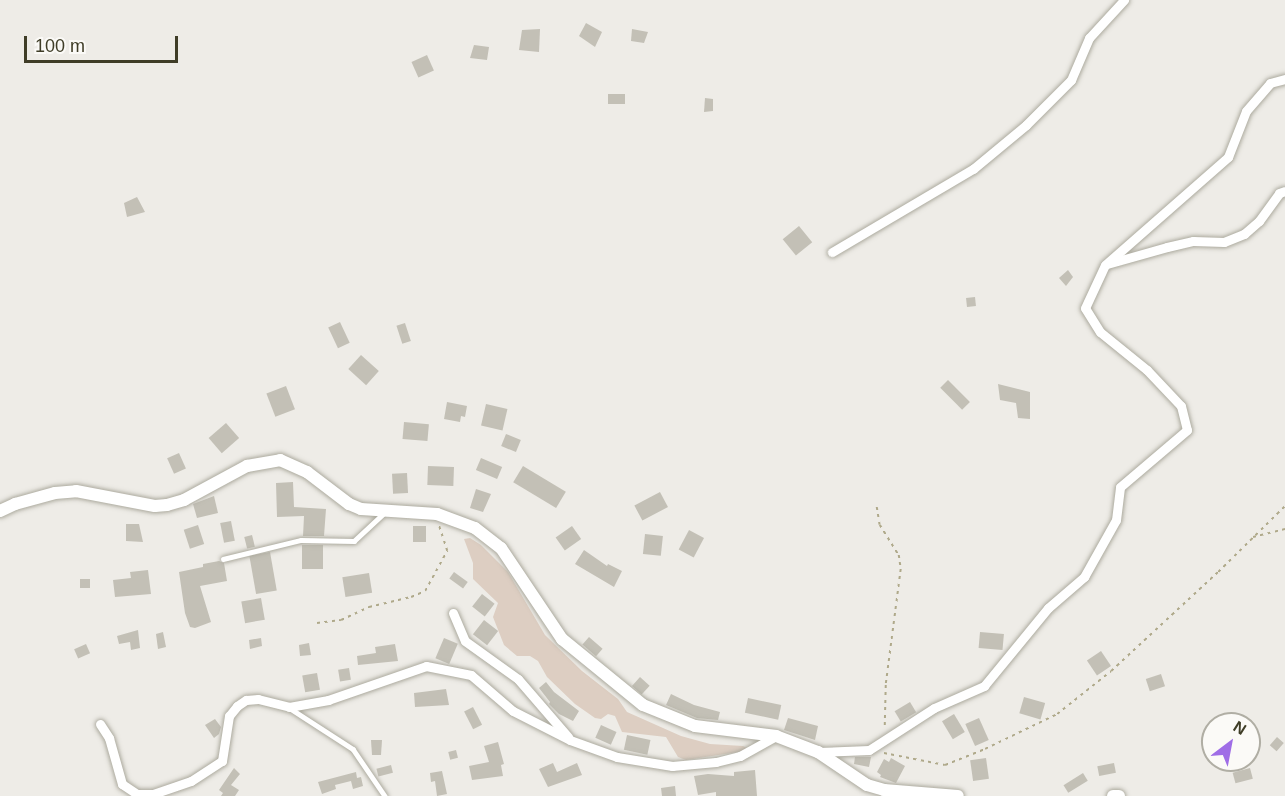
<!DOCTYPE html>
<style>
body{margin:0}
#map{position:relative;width:1285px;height:796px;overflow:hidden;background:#eeece7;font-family:Helvetica,sans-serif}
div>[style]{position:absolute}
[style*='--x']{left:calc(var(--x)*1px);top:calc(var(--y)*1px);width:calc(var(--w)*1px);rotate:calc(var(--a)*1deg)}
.green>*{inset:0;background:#ddcec2}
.building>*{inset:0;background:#c3c0b6;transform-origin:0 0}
.path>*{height:1.5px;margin-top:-0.75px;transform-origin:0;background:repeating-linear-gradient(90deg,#afa98a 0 3px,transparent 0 7.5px)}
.roads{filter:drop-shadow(0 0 2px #acaa9e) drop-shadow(0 0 2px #acaa9e)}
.service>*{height:4.5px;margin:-2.25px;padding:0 2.25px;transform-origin:2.25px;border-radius:2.25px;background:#fff}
.minor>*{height:9px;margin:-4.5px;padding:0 4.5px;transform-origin:4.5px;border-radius:4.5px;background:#fff}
.secondary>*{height:12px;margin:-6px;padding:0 6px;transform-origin:6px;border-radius:6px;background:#fff}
span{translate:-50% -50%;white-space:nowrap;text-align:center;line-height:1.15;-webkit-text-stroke:6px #fbfaf7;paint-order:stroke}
.north{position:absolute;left:1201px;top:712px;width:60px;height:60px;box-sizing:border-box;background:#fbfaf7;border:2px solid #b0aea4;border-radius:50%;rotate:32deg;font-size:16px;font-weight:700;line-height:24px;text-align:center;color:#3f3d27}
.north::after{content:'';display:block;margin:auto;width:21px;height:27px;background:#9f6de6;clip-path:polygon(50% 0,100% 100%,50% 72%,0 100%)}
.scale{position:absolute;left:24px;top:36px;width:154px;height:27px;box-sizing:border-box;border:3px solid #3f3d27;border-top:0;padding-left:8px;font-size:18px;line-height:21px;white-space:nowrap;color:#3f3d27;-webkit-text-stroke:4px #fbfaf7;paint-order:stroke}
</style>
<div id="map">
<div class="green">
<i style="clip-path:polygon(470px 538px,481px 545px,508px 572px,545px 635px,582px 671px,618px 699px,627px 712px,681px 736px,710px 744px,743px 746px,751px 750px,686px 760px,678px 757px,666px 737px,622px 732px,615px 716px,608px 714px,601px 719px,595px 718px,575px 704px,547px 677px,538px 661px,530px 656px,517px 656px,504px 645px,493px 617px,498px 603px,473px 579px,473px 563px,464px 539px)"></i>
</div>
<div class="building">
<i style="clip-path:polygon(586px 23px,602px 32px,595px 47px,579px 36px)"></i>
<i style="clip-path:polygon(540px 29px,539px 52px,519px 50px,522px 30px)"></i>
<i style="clip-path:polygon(632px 29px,648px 32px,644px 43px,631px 41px)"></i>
<i style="clip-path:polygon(474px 45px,489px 47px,487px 60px,470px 58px)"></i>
<i style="left:427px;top:55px;width:17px;height:17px;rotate:66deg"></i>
<i style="left:608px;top:94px;width:17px;height:10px"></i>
<i style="clip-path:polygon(705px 98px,713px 99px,713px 111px,704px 112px)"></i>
<i style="clip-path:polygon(137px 197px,145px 212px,127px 217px,124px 203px)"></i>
<i style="left:799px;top:226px;width:21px;height:21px;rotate:51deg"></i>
<i style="clip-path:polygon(1068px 270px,1073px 277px,1066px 286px,1059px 278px)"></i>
<i style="left:975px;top:297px;width:9px;height:9px;rotate:84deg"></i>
<i style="left:340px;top:322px;width:23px;height:13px;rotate:65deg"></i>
<i style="left:405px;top:323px;width:19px;height:9px;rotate:72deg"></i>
<i style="left:361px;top:355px;width:24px;height:19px;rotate:42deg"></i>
<i style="left:948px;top:380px;width:31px;height:11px;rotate:45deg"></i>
<i style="clip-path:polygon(998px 384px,1030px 392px,1030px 419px,1018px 418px,1016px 403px,1000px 400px)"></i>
<i style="left:286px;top:386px;width:25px;height:21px;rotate:69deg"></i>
<i style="clip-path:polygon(447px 402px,467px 406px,465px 417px,461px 416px,460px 422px,444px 419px)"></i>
<i style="left:486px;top:404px;width:22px;height:22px;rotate:13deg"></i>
<i style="left:404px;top:422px;width:25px;height:17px;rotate:5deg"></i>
<i style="left:226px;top:423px;width:20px;height:23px;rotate:49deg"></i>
<i style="left:506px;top:434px;width:16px;height:13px;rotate:22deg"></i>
<i style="left:179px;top:453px;width:17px;height:13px;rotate:66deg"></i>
<i style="left:481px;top:458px;width:23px;height:13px;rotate:23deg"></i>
<i style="left:428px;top:466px;width:26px;height:19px;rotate:2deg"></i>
<i style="left:523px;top:466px;width:50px;height:19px;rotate:31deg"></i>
<i style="left:407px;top:473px;width:20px;height:15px;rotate:87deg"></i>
<i style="clip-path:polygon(293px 482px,294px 507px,326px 509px,324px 536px,303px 536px,304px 516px,277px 517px,276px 483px)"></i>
<i style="clip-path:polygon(476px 489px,491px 494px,483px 512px,470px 508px)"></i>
<i style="left:660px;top:492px;width:17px;height:29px;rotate:62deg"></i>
<i style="clip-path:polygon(214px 496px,218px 513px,197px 518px,193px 504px)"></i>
<i style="left:231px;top:521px;width:20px;height:11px;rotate:79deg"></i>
<i style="clip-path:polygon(126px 524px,139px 524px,143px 542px,126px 541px)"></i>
<i style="left:198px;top:525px;width:20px;height:15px;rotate:72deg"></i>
<i style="left:413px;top:526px;width:13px;height:16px"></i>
<i style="left:572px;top:526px;width:16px;height:20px;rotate:55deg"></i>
<i style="left:689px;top:530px;width:17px;height:22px;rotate:28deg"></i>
<i style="left:645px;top:534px;width:18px;height:20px;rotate:6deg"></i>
<i style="left:252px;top:535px;width:12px;height:8px;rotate:76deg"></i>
<i style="left:302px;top:545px;width:21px;height:24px"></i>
<i style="clip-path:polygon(584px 550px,607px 566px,608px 564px,622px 571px,614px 587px,575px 564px)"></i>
<i style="left:270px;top:552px;width:39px;height:21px;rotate:80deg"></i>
<i style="clip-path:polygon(219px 561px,224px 563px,227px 581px,200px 586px,211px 622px,195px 628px,190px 627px,185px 613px,179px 572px,203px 567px,203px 564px)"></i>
<i style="clip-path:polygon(148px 570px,151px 594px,115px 597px,113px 580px,131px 578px,130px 572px)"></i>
<i style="left:454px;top:572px;width:17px;height:8px;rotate:36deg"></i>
<i style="left:369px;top:573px;width:20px;height:27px;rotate:81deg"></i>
<i style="left:90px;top:579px;width:9px;height:10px;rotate:90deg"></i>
<i style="left:482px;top:594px;width:16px;height:16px;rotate:38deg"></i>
<i style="left:261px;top:598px;width:22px;height:20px;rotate:80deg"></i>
<i style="left:484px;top:620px;width:18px;height:18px;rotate:38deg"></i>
<i style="clip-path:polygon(138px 630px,140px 648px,131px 650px,130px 642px,119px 644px,117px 636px)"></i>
<i style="clip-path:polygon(163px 632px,166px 647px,158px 649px,156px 634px)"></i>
<i style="left:980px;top:632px;width:24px;height:16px;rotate:5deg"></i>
<i style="left:589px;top:637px;width:18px;height:10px;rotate:41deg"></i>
<i style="clip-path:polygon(261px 638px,262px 646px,250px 649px,249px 640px)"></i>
<i style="left:444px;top:638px;width:15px;height:22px;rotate:23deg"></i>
<i style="clip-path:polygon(309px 643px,311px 655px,300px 656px,299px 645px)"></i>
<i style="left:86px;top:644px;width:10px;height:13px;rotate:66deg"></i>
<i style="clip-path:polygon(395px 644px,398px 661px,358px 665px,357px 656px,376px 653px,375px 647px)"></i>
<i style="left:1101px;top:651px;width:18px;height:17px;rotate:56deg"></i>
<i style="left:349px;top:668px;width:12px;height:11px;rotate:81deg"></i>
<i style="left:317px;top:673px;width:17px;height:15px;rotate:80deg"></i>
<i style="left:1161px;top:674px;width:13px;height:16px;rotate:72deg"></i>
<i style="left:640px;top:677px;width:13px;height:12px;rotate:42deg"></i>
<i style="clip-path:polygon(546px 682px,554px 692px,579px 711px,573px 721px,559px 714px,549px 704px,550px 702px,539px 688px)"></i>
<i style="clip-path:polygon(446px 689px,449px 705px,415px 707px,414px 693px)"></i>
<i style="clip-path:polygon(671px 694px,694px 705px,720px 712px,718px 720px,697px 718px,666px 705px)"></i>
<i style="left:1024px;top:697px;width:22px;height:17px;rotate:16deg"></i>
<i style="left:748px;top:698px;width:34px;height:15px;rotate:12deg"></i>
<i style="left:910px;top:702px;width:12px;height:18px;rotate:59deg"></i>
<i style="left:473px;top:707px;width:20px;height:10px;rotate:63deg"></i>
<i style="left:954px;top:714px;width:21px;height:14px;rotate:59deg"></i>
<i style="clip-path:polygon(788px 718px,818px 726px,815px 740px,784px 730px)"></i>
<i style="left:979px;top:718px;width:24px;height:15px;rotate:66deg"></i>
<i style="clip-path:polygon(215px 719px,221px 727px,219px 734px,214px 738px,205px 725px)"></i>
<i style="left:601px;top:725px;width:17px;height:14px;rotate:24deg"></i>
<i style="left:627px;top:735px;width:24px;height:15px;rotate:12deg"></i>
<i style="left:1277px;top:737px;width:9px;height:11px;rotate:41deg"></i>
<i style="clip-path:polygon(371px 740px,382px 740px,381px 755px,372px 755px)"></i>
<i style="clip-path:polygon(498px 742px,504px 764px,501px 765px,503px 776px,472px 780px,469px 766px,489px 762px,484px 746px)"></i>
<i style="left:456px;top:750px;width:8px;height:8px;rotate:76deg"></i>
<i style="clip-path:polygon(855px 757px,871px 757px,869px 767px,854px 764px)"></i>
<i style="clip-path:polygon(891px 758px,905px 766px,896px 783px,880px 777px,881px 775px,877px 772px,884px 759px,889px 762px)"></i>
<i style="left:986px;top:758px;width:21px;height:16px;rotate:82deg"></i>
<i style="clip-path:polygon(553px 763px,557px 772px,577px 763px,582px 775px,548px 787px,539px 769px)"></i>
<i style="left:1114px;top:763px;width:10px;height:17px;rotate:79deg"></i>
<i style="left:391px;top:765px;width:8px;height:15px;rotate:76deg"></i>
<i style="clip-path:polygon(234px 768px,240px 774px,231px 785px,239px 790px,235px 796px,221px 796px,223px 793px,219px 790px)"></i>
<i style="left:1250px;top:768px;width:11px;height:18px;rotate:75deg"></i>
<i style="clip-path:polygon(755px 770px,757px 796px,716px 796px,716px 792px,698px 795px,694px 776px,708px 774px,734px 776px,734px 772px)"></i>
<i style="clip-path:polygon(442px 771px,447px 794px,437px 796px,435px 781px,431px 782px,430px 773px)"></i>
<i style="clip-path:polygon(356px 772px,357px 778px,361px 777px,363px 786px,353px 789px,351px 781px,335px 785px,336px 789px,322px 794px,318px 782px)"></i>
<i style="left:1083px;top:773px;width:9px;height:23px;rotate:58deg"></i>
<i style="clip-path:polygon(675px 786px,676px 796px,662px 796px,661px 788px)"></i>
</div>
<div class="path">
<i style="--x:877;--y:507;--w:18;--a:81"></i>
<i style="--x:880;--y:525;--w:36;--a:58"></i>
<i style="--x:899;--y:555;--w:14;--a:82"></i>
<i style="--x:901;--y:569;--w:117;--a:97.4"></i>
<i style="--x:886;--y:685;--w:42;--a:91.4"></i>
<i style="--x:1253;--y:537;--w:33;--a:-14"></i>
<i style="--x:317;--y:623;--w:24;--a:-7"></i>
<i style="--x:341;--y:620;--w:31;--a:-25"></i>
<i style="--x:369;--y:607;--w:43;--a:-13.4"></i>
<i style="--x:411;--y:597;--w:15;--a:-23"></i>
<i style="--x:425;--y:591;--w:46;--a:-61.2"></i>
<i style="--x:447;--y:551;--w:26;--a:-108"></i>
<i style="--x:884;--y:753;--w:62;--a:11.1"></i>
<i style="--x:945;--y:765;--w:43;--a:-21.8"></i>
<i style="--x:985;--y:749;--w:80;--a:-25.9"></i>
<i style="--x:1057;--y:714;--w:69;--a:-38.5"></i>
<i style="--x:1111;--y:671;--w:146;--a:-42.8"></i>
<i style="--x:1218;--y:572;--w:94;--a:-44.6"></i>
</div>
<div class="roads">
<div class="service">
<i style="--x:223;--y:559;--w:80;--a:-13.7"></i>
<i style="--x:301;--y:540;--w:53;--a:1.1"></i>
<i style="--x:354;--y:541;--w:41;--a:-43"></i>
<i style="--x:291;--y:709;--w:74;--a:32.8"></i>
<i style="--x:353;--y:749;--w:57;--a:55.8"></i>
</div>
<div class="minor">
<i style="--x:832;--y:252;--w:164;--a:-30.5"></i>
<i style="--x:973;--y:169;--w:69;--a:-39.7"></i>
<i style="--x:1026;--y:125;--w:64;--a:-45"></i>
<i style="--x:1071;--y:80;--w:46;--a:-66.8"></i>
<i style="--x:1089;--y:38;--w:52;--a:-47.4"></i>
<i style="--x:1107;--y:264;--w:62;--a:-15.8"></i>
<i style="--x:1167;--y:247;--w:27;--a:-13"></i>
<i style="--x:1193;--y:241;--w:31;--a:2"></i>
<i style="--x:1224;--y:242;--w:22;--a:-22"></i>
<i style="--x:1244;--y:234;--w:20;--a:-41"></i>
<i style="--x:1259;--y:221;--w:34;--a:-54"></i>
<i style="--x:1279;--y:193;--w:6;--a:-18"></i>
<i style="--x:453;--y:613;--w:30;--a:67"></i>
<i style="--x:465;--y:641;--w:65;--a:35.6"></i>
<i style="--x:518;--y:679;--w:77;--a:49.2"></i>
<i style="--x:100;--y:724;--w:17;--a:57"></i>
<i style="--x:109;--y:738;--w:48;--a:74.2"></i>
<i style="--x:122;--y:784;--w:18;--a:34"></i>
<i style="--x:137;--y:794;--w:16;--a:0"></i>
<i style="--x:153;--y:794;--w:40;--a:-18.9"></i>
<i style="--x:191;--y:781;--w:37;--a:-33"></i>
<i style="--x:222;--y:761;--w:46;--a:-81.2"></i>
<i style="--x:229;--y:716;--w:13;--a:-51"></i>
<i style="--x:237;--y:706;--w:11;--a:-34"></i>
<i style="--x:246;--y:700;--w:12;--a:-5"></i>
<i style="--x:258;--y:699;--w:32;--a:14"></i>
<i style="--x:289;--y:707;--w:40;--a:-10"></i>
<i style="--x:328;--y:700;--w:104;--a:-19.1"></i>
<i style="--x:426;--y:666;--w:46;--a:11.3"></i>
<i style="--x:471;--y:675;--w:55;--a:40.6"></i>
<i style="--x:513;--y:711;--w:64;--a:27"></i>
<i style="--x:570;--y:740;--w:50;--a:19.9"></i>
<i style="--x:617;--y:757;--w:56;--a:9.3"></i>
<i style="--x:672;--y:766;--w:44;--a:-5.2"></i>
<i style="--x:716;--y:762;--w:25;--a:-14"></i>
<i style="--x:740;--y:756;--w:41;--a:-29.1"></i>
<i style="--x:818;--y:752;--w:51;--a:-2.2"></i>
<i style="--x:869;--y:750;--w:77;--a:-32.9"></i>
<i style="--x:934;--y:708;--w:55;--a:-23.7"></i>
<i style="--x:984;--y:686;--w:101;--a:-50.6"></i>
<i style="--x:1048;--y:608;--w:48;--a:-40.7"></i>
<i style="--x:1084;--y:577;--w:65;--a:-60.7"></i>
<i style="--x:1116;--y:520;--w:33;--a:-83"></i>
<i style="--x:1120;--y:487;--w:88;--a:-40.4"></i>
<i style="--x:1187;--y:430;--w:25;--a:-104"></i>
<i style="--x:1181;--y:406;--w:50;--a:-133.4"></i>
<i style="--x:1147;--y:370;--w:60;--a:-141"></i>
<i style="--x:1100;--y:332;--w:28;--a:-122"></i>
<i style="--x:1085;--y:308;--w:47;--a:-65.1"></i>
<i style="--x:1105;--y:265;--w:164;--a:-41.3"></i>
<i style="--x:1228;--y:157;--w:49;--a:-68.6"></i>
<i style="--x:1246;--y:111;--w:37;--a:-49"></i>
<i style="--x:1270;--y:83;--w:16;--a:-15"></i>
</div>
<div class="secondary">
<i style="--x:0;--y:511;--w:17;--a:-25"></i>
<i style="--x:15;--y:504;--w:41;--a:-15.4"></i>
<i style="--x:55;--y:493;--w:21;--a:-5"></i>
<i style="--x:76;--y:491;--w:80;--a:10.8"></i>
<i style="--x:155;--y:506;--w:12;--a:-5"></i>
<i style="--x:167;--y:505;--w:18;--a:-16"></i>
<i style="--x:184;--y:500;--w:72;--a:-28.4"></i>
<i style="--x:247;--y:466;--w:34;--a:-10"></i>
<i style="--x:280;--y:460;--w:30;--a:24"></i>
<i style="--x:307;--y:472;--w:53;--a:37.3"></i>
<i style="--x:349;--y:504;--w:13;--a:23"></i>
<i style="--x:361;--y:509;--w:76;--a:3.8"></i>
<i style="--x:437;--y:514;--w:40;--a:20.2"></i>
<i style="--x:475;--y:528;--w:33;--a:38"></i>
<i style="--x:501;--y:548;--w:110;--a:56.2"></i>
<i style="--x:562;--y:639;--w:104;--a:39.2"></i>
<i style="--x:643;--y:705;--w:56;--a:22"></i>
<i style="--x:695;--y:726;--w:82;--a:7"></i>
<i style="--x:776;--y:736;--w:45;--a:20.9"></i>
<i style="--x:818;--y:752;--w:59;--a:34"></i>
<i style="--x:867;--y:785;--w:18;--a:16"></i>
<i style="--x:884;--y:790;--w:74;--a:4.6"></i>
<i style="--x:1113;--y:796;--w:6;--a:0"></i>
</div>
</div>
<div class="north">N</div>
<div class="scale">100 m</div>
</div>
